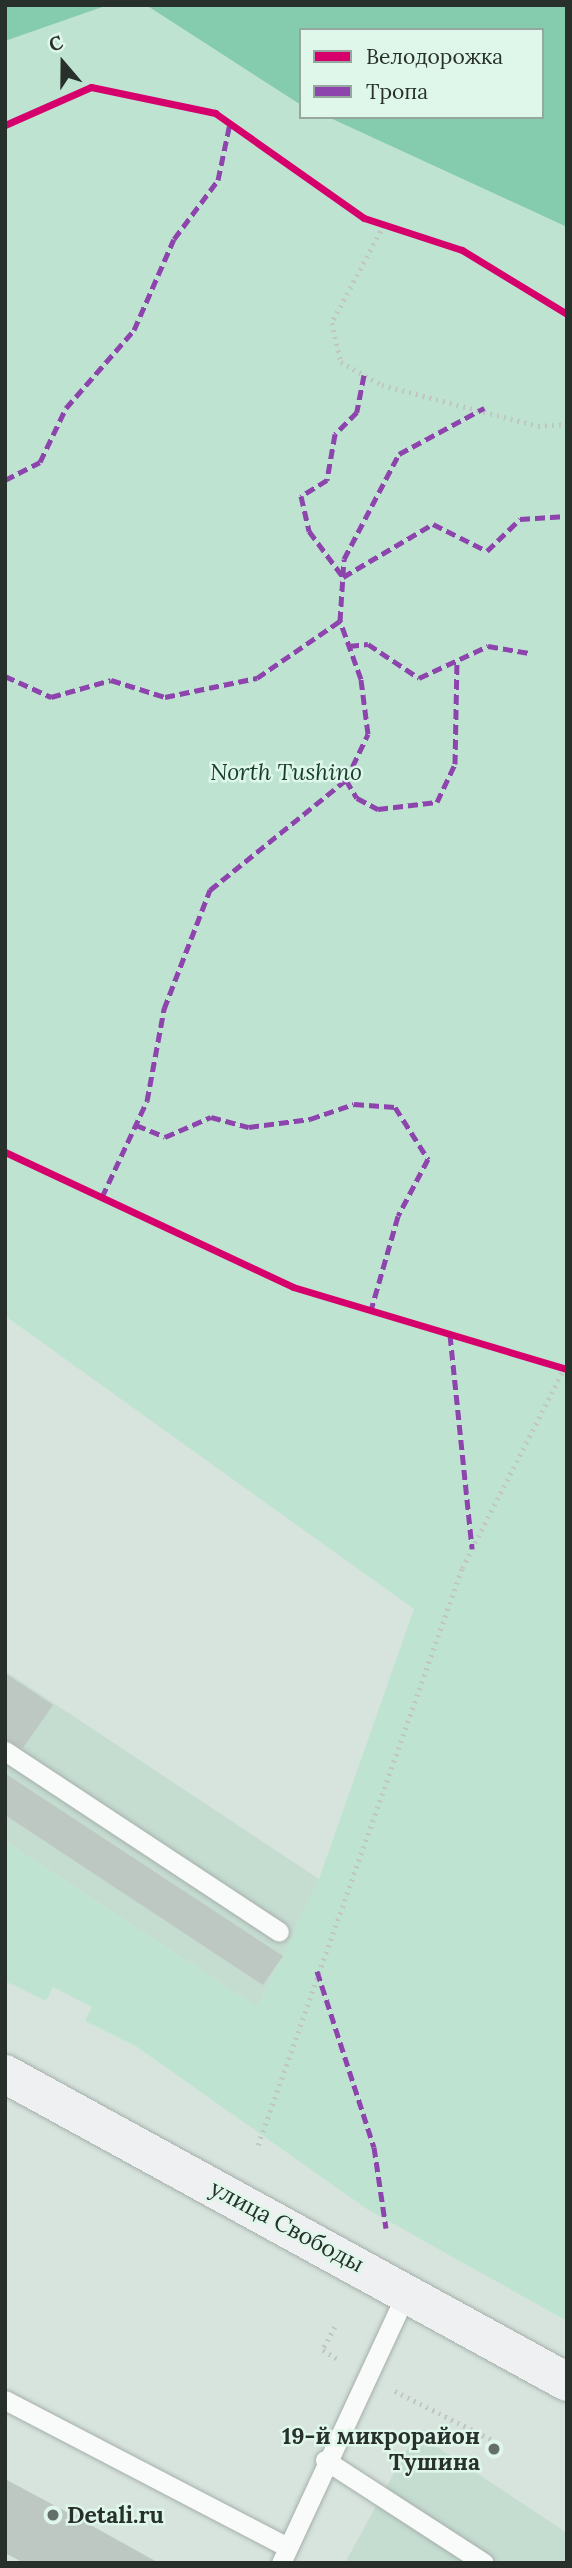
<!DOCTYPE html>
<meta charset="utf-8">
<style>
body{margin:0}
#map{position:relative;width:572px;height:2568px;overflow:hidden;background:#d7e4dd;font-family:Lora,serif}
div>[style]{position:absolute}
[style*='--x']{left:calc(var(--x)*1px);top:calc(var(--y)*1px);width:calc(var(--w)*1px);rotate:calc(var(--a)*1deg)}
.built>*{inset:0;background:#c5dcd1}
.green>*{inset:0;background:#bfe3d1}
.water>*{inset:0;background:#85cbad}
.building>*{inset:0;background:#bec8c3}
.path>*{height:4.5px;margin-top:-2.25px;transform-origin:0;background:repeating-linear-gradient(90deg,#c1c5c3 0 2px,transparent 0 7px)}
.roads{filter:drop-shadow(0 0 2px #a5afaa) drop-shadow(0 0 2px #a5afaa)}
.service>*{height:19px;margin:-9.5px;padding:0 9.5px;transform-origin:9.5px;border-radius:9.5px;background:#f9fbfa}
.secondary>*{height:38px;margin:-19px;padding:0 19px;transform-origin:19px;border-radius:19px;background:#eff0f1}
.quiet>*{height:5px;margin-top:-2.5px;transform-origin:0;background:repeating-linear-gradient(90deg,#8e44ad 0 10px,transparent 0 15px)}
.cycleway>*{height:7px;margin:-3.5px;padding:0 3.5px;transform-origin:3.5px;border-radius:3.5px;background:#d6006c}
.dots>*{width:19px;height:19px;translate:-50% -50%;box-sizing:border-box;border:4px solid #dff6ea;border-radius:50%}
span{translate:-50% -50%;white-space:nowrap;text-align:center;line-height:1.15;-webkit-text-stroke:5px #dff6ea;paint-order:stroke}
.park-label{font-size:23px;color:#163f2e;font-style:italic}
.street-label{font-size:23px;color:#27302b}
.poi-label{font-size:23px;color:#27302b;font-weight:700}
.right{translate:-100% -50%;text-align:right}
.left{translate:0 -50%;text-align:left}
.frame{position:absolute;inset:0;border:7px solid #27302b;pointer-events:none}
.legend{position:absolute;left:299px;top:28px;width:245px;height:91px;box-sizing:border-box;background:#dff6ea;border:2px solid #95a79e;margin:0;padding:9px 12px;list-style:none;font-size:21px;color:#27302b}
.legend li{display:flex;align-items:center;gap:14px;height:35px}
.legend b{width:35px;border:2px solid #95a79e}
.north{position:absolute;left:28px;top:28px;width:70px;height:70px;-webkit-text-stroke:5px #dff6ea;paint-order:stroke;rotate:340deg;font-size:19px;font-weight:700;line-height:28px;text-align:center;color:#27302b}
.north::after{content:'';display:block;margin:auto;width:24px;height:32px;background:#27302b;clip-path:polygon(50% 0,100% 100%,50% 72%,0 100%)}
</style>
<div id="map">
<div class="built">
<i style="clip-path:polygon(5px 1671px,319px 1879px,257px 2007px,5px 1841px)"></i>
<i style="clip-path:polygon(416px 2433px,567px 2533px,567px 2563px,346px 2561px)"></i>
</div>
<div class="green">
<i style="clip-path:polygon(108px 5px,146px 5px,301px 105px,301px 117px,328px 117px,567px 227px,567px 2321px,367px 2209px,137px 2047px,85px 2021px,92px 2007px,53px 1987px,46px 2001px,5px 1981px,5px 1841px,257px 2007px,319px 1879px,414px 1609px,5px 1316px,5px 41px)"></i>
</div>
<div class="water">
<i style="clip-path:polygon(5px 5px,108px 5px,5px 41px)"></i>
<i style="clip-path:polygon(146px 5px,567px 5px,567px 227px,328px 117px,542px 117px,542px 30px,301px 30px,301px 105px)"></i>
</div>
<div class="building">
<i style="clip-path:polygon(5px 1673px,53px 1705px,23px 1748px,5px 1739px)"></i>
<i style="clip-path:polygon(5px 1766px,6px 1774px,283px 1956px,263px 1985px,5px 1815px)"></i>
<i style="clip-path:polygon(5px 2479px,78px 2518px,159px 2563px,24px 2563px,5px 2553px)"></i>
</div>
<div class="path">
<i style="--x:384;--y:225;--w:111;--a:118"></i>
<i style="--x:332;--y:323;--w:40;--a:77"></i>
<i style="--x:341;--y:362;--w:47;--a:29.3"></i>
<i style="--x:382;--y:385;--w:161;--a:14.7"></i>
<i style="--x:538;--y:426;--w:29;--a:-4"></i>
<i style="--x:258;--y:2145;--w:612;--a:-70.53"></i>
<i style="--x:462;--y:1568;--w:230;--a:-62.9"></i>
<i style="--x:335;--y:2327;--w:26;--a:118"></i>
<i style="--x:323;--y:2350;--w:19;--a:32"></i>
<i style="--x:395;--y:2391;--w:115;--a:26.8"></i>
<i style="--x:75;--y:2516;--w:4;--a:34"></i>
</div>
<div class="roads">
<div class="service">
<i style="--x:5;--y:1751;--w:328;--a:33.4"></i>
<i style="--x:5;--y:2400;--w:318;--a:27.5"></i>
<i style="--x:325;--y:2460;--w:189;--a:32.9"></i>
<i style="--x:281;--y:2563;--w:300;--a:-65.1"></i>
</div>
<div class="secondary">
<i style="--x:5;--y:2074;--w:641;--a:28.72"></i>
</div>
</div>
<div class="quiet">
<i style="--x:364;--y:375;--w:38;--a:101"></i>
<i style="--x:357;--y:412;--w:31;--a:135"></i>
<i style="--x:335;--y:434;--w:47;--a:99.9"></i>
<i style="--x:327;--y:480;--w:31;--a:148"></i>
<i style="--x:301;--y:496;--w:36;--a:77"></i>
<i style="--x:309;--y:531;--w:57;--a:53.5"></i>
<i style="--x:343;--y:577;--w:104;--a:-30.5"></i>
<i style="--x:433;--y:524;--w:60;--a:26.6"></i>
<i style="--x:487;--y:551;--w:46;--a:-44.1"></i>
<i style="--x:520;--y:519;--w:47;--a:-3.7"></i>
<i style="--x:5;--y:480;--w:39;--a:-27"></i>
<i style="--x:40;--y:462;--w:60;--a:-64.3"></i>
<i style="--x:66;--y:408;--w:103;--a:-48.9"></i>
<i style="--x:134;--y:330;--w:99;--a:-66.3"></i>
<i style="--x:174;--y:239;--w:74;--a:-53.3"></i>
<i style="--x:218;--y:180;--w:58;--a:-78.1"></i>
<i style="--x:349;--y:646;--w:19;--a:-6"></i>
<i style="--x:368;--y:644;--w:61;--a:33.7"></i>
<i style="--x:419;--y:678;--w:76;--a:-24.9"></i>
<i style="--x:488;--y:646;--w:42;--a:9.7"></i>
<i style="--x:5;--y:676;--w:51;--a:24.5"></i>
<i style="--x:51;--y:697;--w:62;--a:-15.8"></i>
<i style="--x:111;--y:680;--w:57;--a:17.5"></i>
<i style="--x:165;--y:697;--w:94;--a:-11.7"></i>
<i style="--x:257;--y:678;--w:101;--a:-34.5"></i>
<i style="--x:346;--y:780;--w:21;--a:59"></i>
<i style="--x:357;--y:798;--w:24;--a:28"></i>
<i style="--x:378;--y:809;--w:59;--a:-6.8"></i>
<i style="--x:437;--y:802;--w:42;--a:-64.7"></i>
<i style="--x:455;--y:764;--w:103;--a:-88.9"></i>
<i style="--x:136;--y:1125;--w:31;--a:22"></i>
<i style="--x:165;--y:1137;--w:50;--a:-23.5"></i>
<i style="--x:211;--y:1117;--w:39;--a:15"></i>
<i style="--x:249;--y:1127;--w:62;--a:-7.5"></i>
<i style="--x:310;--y:1119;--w:46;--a:-18.8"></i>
<i style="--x:354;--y:1104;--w:41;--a:4.2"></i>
<i style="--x:395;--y:1107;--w:62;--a:57.6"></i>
<i style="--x:428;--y:1159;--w:64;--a:117.8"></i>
<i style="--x:398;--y:1216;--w:98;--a:106"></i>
<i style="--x:102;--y:1197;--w:106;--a:-64.9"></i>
<i style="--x:147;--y:1101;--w:94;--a:-79.5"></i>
<i style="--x:164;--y:1009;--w:128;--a:-68.9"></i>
<i style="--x:210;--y:890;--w:175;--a:-39"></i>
<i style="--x:346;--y:780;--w:51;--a:-64.4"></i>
<i style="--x:368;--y:734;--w:55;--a:-97.3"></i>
<i style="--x:361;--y:679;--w:62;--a:-109.9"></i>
<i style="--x:340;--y:621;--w:62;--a:-86.3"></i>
<i style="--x:344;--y:559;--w:119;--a:-62.4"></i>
<i style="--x:399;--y:454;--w:97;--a:-28.4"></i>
<i style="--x:450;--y:1335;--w:215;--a:84.1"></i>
<i style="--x:317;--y:1971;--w:185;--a:72.1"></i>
<i style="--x:374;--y:2147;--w:82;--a:81.6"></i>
</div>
<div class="cycleway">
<i style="--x:5;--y:125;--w:94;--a:-23.8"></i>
<i style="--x:91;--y:87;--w:127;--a:11.8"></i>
<i style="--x:215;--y:113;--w:182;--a:35.2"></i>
<i style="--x:364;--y:218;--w:103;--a:18.1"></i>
<i style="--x:462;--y:250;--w:123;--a:31.4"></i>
<i style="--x:5;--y:1152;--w:318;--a:25.1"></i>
<i style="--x:293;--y:1287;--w:286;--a:16.7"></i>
</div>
<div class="dots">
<i style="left:494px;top:2449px;background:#656f69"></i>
<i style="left:53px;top:2515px;background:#656f69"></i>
</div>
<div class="park-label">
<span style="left:286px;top:772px">North Tushino</span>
</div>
<div class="street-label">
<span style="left:287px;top:2226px;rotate:28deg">улица Свободы</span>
</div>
<div class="poi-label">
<span class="right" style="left:480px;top:2449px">19-й микрорайон<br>Тушина</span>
<span class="left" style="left:67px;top:2515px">Detali.ru</span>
</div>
<div class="frame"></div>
<ul class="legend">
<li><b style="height:9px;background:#d6006c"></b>Велодорожка</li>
<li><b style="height:9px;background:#8e44ad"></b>Тропа</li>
</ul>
<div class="north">С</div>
</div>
